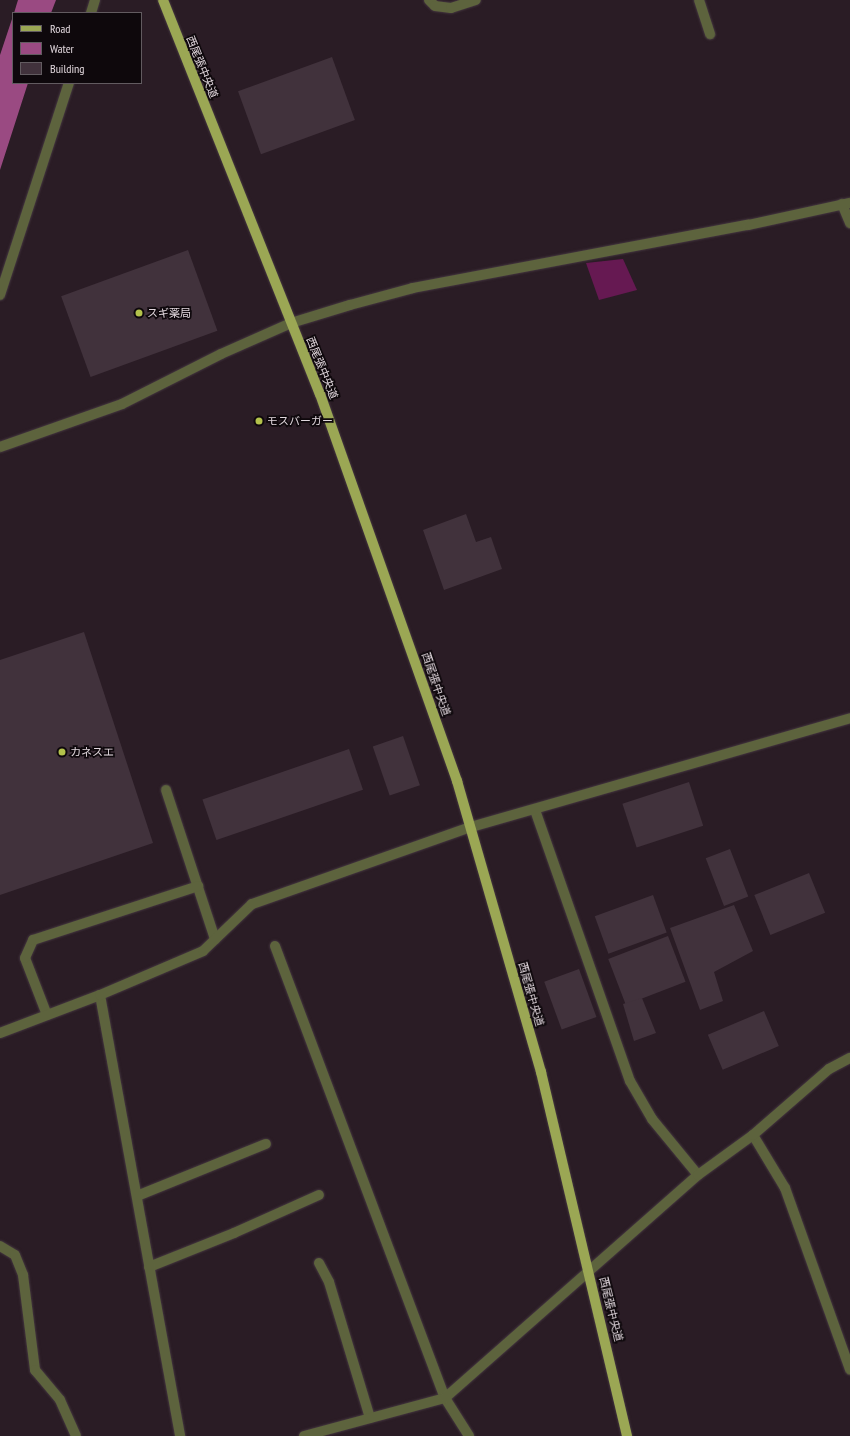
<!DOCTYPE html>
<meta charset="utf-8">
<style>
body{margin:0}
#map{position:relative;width:850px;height:1436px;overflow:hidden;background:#2a1c25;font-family:"PT Sans Narrow","Noto Sans JP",sans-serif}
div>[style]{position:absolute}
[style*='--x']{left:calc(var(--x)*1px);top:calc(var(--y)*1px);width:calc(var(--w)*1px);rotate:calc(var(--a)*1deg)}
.green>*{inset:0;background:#661952}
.water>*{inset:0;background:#9a4a82}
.building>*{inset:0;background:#41323c;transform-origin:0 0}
.roads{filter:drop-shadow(0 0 1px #44363f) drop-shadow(0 0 1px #44363f)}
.lane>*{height:10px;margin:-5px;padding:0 5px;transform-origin:5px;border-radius:5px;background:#5d633d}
.street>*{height:10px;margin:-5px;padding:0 5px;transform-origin:5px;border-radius:5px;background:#5d633d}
.primary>*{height:10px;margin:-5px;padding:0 5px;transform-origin:5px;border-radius:5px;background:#9ba754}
.dots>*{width:11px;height:11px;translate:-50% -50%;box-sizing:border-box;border:2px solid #0e080c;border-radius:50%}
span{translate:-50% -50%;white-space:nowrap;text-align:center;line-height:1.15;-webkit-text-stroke:3.5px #0e080c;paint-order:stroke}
.street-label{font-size:11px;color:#e1d7dd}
.poi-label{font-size:11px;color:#e1d7dd}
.left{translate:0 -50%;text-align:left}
.legend{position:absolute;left:12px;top:12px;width:130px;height:72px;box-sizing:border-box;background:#0e080c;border:1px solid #625b60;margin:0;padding:5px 7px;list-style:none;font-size:12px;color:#e1d7dd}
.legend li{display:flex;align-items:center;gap:8px;height:20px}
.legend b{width:20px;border:1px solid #625b60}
</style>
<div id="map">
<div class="green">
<i style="clip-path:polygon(623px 259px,637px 290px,599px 300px,586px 263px)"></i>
</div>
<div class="water">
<i style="clip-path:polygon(18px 0,56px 0,51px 13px,14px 13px)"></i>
<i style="clip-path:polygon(13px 16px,13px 83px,28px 83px,0 170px,0 55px)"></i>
</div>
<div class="building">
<i style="left:332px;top:57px;width:67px;height:100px;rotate:70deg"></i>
<i style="left:188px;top:250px;width:86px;height:135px;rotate:70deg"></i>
<i style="clip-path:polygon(466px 514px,476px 542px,491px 537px,502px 569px,444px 590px,423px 530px)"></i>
<i style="clip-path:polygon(84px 632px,153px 843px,0 895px,0 660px)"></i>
<i style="left:403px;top:736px;width:52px;height:32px;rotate:71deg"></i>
<i style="left:349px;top:749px;width:43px;height:155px;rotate:71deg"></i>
<i style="left:689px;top:782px;width:46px;height:70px;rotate:72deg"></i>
<i style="left:730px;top:849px;width:51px;height:26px;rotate:69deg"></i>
<i style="left:809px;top:873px;width:43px;height:59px;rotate:68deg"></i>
<i style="left:653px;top:895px;width:40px;height:62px;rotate:70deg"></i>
<i style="clip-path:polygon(734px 905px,753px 951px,714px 972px,723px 1001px,700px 1010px,670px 928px)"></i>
<i style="left:668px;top:936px;width:49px;height:64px;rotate:69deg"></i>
<i style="left:579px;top:969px;width:51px;height:37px;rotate:70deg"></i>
<i style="clip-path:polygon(642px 998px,656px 1033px,634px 1041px,623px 1004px)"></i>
<i style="left:764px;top:1011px;width:38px;height:61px;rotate:67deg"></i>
</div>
<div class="roads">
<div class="lane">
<i style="--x:275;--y:946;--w:483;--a:69.4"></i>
<i style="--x:137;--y:1196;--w:139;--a:-22"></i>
<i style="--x:319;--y:1263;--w:21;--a:62"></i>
<i style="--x:329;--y:1282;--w:142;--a:73.2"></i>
<i style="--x:149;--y:1267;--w:92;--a:-21.8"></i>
<i style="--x:234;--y:1233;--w:93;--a:-24.1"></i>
</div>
<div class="street">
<i style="--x:429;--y:0;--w:8;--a:45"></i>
<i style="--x:435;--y:6;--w:16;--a:7"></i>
<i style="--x:451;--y:8;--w:26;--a:-18"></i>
<i style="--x:699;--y:0;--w:36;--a:72"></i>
<i style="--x:91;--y:13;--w:14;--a:-73"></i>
<i style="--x:842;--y:204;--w:21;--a:67"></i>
<i style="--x:0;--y:295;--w:223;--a:-72"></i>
<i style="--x:0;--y:447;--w:129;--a:-19.4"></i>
<i style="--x:122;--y:404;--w:111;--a:-26.8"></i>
<i style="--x:221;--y:354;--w:77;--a:-23.9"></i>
<i style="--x:291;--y:323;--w:62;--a:-17"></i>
<i style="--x:350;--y:305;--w:65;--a:-15.1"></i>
<i style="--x:413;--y:288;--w:341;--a:-10.7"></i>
<i style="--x:748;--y:225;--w:104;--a:-12.2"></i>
<i style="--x:166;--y:790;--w:157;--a:71.8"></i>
<i style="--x:535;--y:810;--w:287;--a:70.7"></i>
<i style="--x:630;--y:1081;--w:44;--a:59.9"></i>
<i style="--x:652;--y:1119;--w:72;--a:50.6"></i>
<i style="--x:100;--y:995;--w:448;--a:79.7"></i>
<i style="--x:47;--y:1015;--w:61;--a:-111.1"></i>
<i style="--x:25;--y:958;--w:20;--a:-66"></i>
<i style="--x:33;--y:940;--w:174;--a:-18.1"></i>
<i style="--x:0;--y:1033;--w:107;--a:-20.8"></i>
<i style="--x:100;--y:995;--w:112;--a:-23.1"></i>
<i style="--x:203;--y:951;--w:68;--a:-43.8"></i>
<i style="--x:252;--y:904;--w:232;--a:-19.4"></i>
<i style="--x:471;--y:827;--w:394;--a:-16"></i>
<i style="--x:753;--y:1135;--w:62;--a:58.9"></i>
<i style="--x:785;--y:1188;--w:193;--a:70.3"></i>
<i style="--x:0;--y:1246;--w:17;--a:31"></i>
<i style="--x:15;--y:1255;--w:22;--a:68"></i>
<i style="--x:23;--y:1275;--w:96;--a:82.8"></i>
<i style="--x:35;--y:1370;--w:39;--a:50"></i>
<i style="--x:60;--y:1400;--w:39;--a:66"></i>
<i style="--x:445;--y:1398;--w:45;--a:57.7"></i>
<i style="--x:304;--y:1436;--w:146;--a:-15.1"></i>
<i style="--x:445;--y:1398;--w:337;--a:-41.4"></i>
<i style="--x:698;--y:1175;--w:68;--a:-36"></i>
<i style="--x:753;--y:1135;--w:101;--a:-41"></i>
<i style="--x:829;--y:1069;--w:24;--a:-28"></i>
</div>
<div class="primary">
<i style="--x:163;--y:0;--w:424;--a:68.3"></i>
<i style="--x:320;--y:394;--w:411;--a:70.5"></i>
<i style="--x:457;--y:781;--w:303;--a:73.9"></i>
<i style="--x:541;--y:1072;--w:374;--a:76.7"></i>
</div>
</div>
<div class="dots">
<i style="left:139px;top:313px;background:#b3c24b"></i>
<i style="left:259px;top:421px;background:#b3c24b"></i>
<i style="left:62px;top:752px;background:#b3c24b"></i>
</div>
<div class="street-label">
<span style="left:202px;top:67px;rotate:68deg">西尾張中央道</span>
<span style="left:322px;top:368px;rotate:68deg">西尾張中央道</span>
<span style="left:436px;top:684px;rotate:71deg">西尾張中央道</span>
<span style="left:531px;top:994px;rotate:74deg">西尾張中央道</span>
<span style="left:611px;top:1309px;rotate:76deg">西尾張中央道</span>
</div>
<div class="poi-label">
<span class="left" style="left:147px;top:313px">スギ薬局</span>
<span class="left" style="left:267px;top:421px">モスバーガー</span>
<span class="left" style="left:70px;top:752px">カネスエ</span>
</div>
<ul class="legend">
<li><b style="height:5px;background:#9ba754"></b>Road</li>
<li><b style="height:11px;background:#9a4a82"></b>Water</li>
<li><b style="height:11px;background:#41323c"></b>Building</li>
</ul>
</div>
